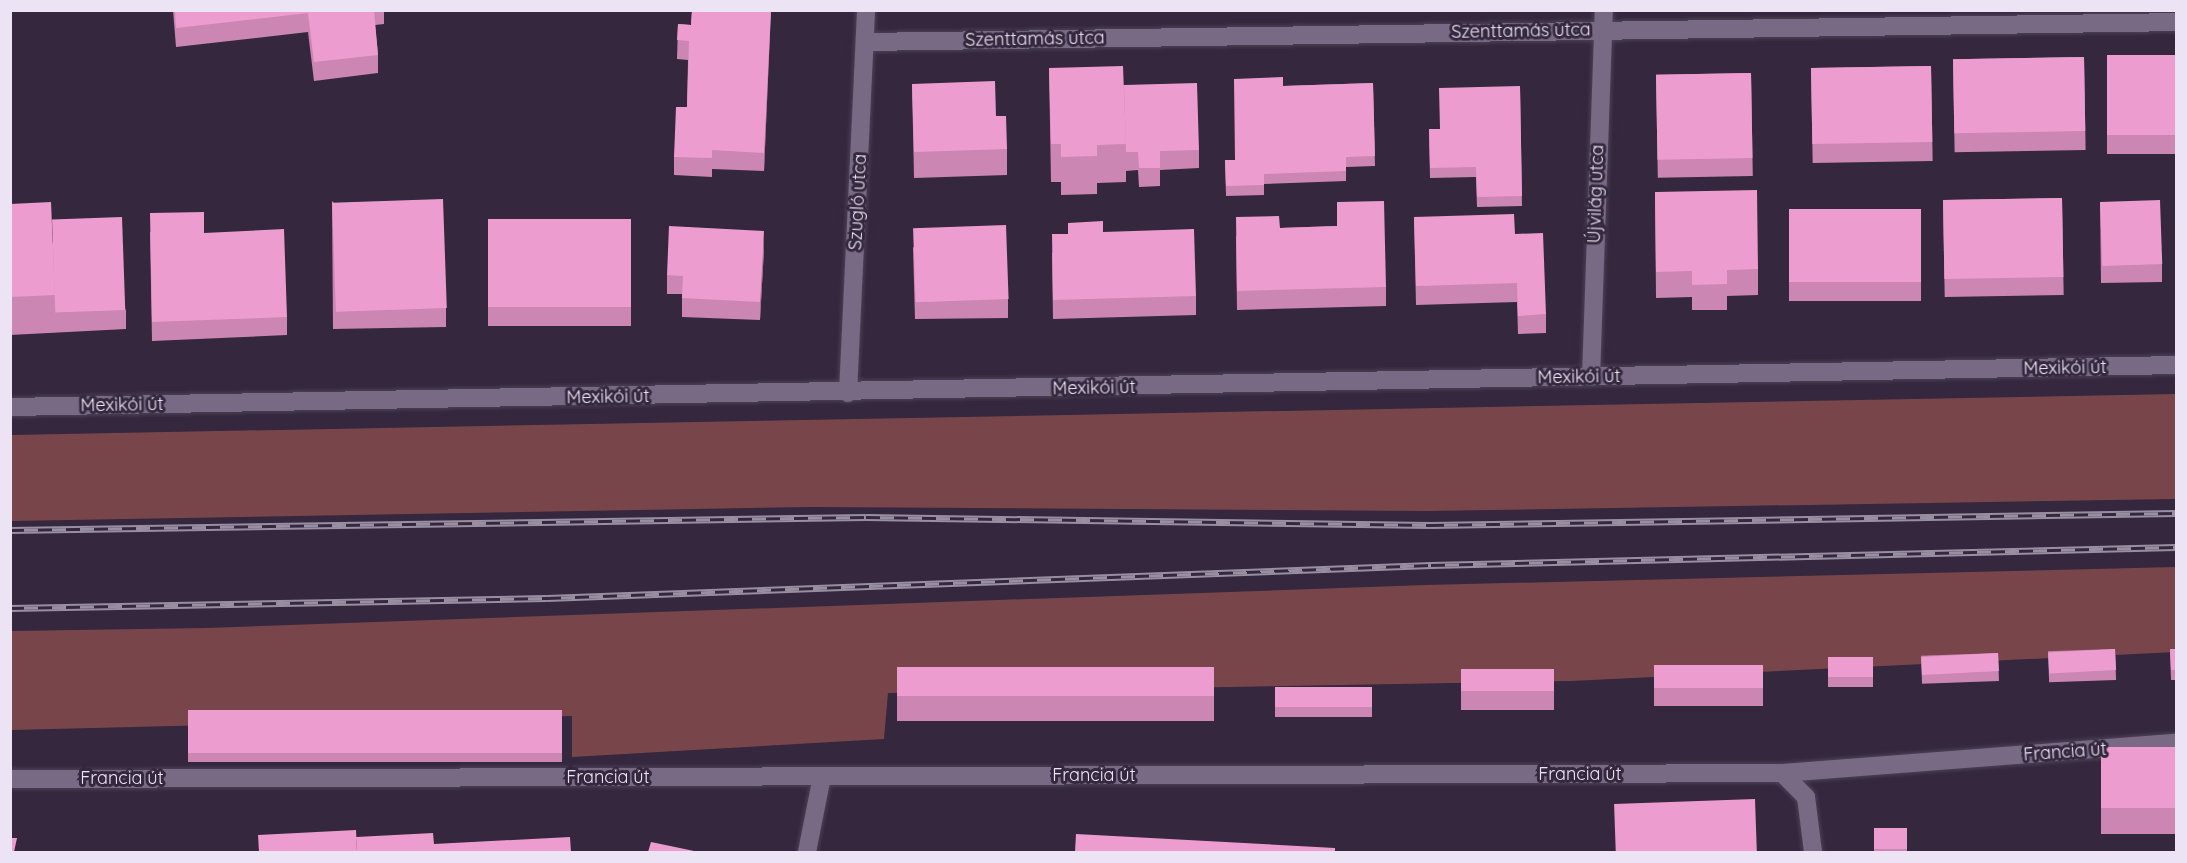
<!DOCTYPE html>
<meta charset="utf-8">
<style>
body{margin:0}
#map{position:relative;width:2187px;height:863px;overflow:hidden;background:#34273e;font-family:Quicksand,sans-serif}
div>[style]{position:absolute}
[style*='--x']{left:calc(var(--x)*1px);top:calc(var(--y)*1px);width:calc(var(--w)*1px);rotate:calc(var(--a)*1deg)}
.green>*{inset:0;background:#78454b}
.roads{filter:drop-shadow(0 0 2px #4d4257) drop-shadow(0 0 2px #4d4257)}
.lane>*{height:18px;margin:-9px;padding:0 9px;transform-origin:9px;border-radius:9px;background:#786984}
.street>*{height:18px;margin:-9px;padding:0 9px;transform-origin:9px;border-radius:9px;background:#786984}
.rail>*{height:7px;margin-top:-3.5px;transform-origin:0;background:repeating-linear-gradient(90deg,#34273e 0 14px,#998fa2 0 28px);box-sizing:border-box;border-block:2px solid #998fa2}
.wall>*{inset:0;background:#cc86b3;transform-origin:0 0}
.shaded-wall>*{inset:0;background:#a66d92}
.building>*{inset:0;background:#ed9cd0;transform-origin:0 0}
span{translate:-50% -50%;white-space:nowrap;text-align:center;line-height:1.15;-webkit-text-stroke:6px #34273e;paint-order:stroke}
.street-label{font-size:18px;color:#ece4f4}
.frame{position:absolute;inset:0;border:12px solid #ece4f4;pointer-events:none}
</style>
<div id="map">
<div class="green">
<i style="clip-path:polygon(2176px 394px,2176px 499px,1428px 511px,812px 507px,11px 521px,11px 435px)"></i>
<i style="clip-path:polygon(2176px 567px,2176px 652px,1570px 681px,888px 693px,884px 739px,572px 757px,572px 716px,11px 730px,10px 631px,207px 628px,1425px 585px)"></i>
</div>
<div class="roads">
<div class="lane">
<i style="--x:1782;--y:773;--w:395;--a:-4.4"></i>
</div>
<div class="street">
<i style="--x:865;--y:42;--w:1311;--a:-0.87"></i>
<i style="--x:1591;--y:377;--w:367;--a:-88"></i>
<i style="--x:848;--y:393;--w:383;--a:-87.3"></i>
<i style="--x:10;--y:407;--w:2166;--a:-1.11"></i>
<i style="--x:10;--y:779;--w:1772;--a:-0.19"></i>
<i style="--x:1782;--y:773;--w:34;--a:45"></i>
<i style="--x:1806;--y:797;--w:55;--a:82.7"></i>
<i style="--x:807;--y:852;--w:77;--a:-78.8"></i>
</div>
</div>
<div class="rail">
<i style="--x:10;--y:530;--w:856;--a:-0.87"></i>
<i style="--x:866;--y:517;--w:564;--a:0.81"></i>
<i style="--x:1430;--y:525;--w:746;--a:-0.92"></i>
<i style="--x:10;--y:608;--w:537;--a:-1.07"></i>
<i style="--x:547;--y:598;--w:885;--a:-2.14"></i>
<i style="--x:1431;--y:565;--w:745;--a:-1.38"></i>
</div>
<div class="wall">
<i style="clip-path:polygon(173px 10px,384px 10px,384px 24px,375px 25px,378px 55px,378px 73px,314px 81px,308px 32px,176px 47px)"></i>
<i style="clip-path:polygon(692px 10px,771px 10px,764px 171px,712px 169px,712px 177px,674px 175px,674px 157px,687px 107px,688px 60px,677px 59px,678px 24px,691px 25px)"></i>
<i style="left:2107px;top:55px;width:69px;height:99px"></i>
<i style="left:2084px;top:57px;width:93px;height:131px;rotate:89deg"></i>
<i style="left:1931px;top:66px;width:95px;height:120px;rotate:89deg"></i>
<i style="clip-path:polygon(1049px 68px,1124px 85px,1199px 150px,1199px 168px,1160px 170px,1160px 186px,1139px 187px,1138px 170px,1126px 171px,1126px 182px,1097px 183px,1097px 194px,1061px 195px,1061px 182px,1051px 182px)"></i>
<i style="left:1751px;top:73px;width:103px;height:95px;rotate:89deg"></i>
<i style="clip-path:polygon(1373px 83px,1375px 166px,1346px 167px,1346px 181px,1264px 184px,1264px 195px,1226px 196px,1225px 160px,1235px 160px,1283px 86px)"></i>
<i style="clip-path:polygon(912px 84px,996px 116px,1007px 149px,1007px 175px,914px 178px)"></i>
<i style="clip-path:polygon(1520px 86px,1522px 206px,1477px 207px,1476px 177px,1430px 178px,1429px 129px,1440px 129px)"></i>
<i style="clip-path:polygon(1655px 192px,1758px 269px,1758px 295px,1727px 296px,1727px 310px,1692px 310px,1692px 297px,1656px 298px)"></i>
<i style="left:2062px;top:198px;width:97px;height:119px;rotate:89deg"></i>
<i style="clip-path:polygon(332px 201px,446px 308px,446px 327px,333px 329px)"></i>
<i style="clip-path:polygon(1337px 202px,1386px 287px,1386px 306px,1237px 310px,1236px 236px,1280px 228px,1337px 226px)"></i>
<i style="clip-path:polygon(2100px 202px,2162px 264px,2162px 282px,2101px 283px)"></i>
<i style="clip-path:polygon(10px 204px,126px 310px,126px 329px,10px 335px)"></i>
<i style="left:1921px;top:209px;width:92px;height:132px;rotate:90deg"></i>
<i style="clip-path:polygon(1414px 217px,1515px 234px,1546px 314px,1546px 333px,1518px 334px,1517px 302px,1416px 305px)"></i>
<i style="left:488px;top:219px;width:143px;height:107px"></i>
<i style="clip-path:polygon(150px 232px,204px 233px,287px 317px,287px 335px,152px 341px)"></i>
<i style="clip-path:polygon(1103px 232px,1196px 296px,1196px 315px,1053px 319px,1052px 253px)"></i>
<i style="clip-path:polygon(913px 247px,1008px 299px,1008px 318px,915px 319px)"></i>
<i style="clip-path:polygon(764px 249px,760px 320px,682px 317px,682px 294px,667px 294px,667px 275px)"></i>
<i style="left:2115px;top:649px;width:31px;height:67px;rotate:88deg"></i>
<i style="clip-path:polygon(2170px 649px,2176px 649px,2176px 680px,2171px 680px)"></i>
<i style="left:1998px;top:653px;width:28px;height:77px;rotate:88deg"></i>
<i style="left:1873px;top:657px;width:30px;height:45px;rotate:90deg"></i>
<i style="left:1763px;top:665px;width:41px;height:109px;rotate:90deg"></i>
<i style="left:1214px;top:667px;width:54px;height:317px;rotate:90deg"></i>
<i style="left:1554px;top:669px;width:41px;height:93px;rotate:90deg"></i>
<i style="left:1372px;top:687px;width:30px;height:97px;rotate:90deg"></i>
<i style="left:562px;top:710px;width:52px;height:374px;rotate:90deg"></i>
<i style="left:2176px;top:747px;width:87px;height:75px;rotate:90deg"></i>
<i style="left:1874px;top:828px;width:33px;height:24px"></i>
</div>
<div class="shaded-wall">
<i style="clip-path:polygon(771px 10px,764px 171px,764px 153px)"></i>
<i style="clip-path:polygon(764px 231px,764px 249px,760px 320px,760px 302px)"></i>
</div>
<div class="building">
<i style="clip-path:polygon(175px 10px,374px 10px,378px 55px,314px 62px,308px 13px,176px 28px)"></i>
<i style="clip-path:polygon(692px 10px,771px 10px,764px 153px,712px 150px,712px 158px,674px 157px,676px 107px,687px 107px,689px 41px,677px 40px,678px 24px,691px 25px)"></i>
<i style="left:2107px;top:55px;width:69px;height:80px"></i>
<i style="left:2084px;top:57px;width:74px;height:131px;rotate:89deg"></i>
<i style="clip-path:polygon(1123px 66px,1126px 144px,1097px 145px,1097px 156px,1061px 157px,1061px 144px,1051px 144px,1049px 68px)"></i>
<i style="left:1931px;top:66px;width:76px;height:120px;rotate:89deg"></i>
<i style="left:1751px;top:73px;width:85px;height:95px;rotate:89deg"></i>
<i style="clip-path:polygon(1283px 77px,1283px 86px,1373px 83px,1375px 156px,1346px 157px,1346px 171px,1264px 174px,1264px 185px,1226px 186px,1225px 160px,1235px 160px,1234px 79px)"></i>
<i style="clip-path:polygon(995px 81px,996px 116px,1006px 116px,1007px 149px,914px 152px,912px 84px)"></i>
<i style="clip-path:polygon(1197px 83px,1199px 150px,1160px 151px,1160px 168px,1139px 168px,1138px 152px,1126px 152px,1124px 85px)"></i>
<i style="clip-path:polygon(1520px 86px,1522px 196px,1477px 197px,1476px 167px,1430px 168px,1429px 129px,1440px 129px,1439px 88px)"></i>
<i style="clip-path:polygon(1757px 190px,1758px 269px,1727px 270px,1727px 284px,1692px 285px,1692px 271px,1656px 272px,1655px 192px)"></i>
<i style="left:2062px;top:198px;width:79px;height:119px;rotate:89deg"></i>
<i style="left:443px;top:199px;width:109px;height:111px;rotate:88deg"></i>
<i style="left:2160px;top:200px;width:64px;height:60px;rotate:88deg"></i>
<i style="clip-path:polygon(1384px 201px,1386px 287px,1237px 291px,1236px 217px,1279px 216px,1280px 228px,1337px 226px,1337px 202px)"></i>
<i style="clip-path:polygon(51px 202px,55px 295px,10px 297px,10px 264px,12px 264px,12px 250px,10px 250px,10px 204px)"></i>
<i style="left:1921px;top:209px;width:73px;height:132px;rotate:90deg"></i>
<i style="clip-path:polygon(204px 212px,204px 233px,284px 229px,287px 317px,152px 322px,150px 213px)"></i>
<i style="clip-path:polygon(1514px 214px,1515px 234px,1543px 233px,1546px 314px,1518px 316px,1517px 283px,1416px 286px,1414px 217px)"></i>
<i style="left:122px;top:217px;width:93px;height:70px;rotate:88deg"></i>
<i style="left:488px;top:219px;width:143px;height:88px"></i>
<i style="clip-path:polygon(1103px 221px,1103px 232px,1194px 229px,1196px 296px,1053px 300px,1052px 234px,1068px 234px,1068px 223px)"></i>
<i style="left:1006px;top:225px;width:74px;height:93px;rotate:88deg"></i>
<i style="clip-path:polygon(669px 226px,764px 231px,760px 302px,682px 298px,683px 276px,667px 275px)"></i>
<i style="left:2115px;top:649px;width:21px;height:67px;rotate:87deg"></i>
<i style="clip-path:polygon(2170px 649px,2176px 649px,2176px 670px,2171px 670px)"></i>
<i style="left:1998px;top:653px;width:18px;height:77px;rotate:87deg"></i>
<i style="left:1873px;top:657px;width:20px;height:45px;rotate:90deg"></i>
<i style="left:1763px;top:665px;width:23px;height:109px;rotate:90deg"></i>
<i style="left:1214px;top:667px;width:29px;height:317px;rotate:90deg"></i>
<i style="left:1554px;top:669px;width:22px;height:93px;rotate:90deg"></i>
<i style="left:1372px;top:687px;width:20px;height:97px;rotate:90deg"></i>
<i style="left:562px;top:710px;width:43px;height:374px;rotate:90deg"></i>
<i style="left:2176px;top:747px;width:61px;height:75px;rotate:90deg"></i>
<i style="left:1755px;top:799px;width:53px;height:141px;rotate:88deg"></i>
<i style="left:1874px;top:828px;width:33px;height:21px"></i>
<i style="clip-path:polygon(356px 830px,357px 852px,259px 852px,258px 835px)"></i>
<i style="clip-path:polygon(433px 833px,434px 844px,570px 837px,571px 852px,357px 852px,356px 837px)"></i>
<i style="clip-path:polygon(1076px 834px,1335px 848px,1335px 852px,1075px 852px)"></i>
<i style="clip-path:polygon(10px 838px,17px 838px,14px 852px,10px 852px)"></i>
<i style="clip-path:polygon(651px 842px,699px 852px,648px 852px)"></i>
</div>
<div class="street-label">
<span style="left:1521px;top:31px;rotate:-1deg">Szenttamás utca</span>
<span style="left:1035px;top:39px;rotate:-1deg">Szenttamás utca</span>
<span style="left:1596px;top:194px;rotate:-88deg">Újvilág utca</span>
<span style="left:858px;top:202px;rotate:-87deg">Szugló utca</span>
<span style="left:2065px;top:368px;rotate:-1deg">Mexikói út</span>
<span style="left:1579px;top:377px;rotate:-1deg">Mexikói út</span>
<span style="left:1094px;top:388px;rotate:-1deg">Mexikói út</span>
<span style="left:608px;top:397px;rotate:-1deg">Mexikói út</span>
<span style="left:122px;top:405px;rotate:-1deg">Mexikói út</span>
<span style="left:2065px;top:752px;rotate:-4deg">Francia út</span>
<span style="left:1580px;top:774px">Francia út</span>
<span style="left:1094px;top:775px">Francia út</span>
<span style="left:608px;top:777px">Francia út</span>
<span style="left:122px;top:778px">Francia út</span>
</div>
<div class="frame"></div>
</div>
